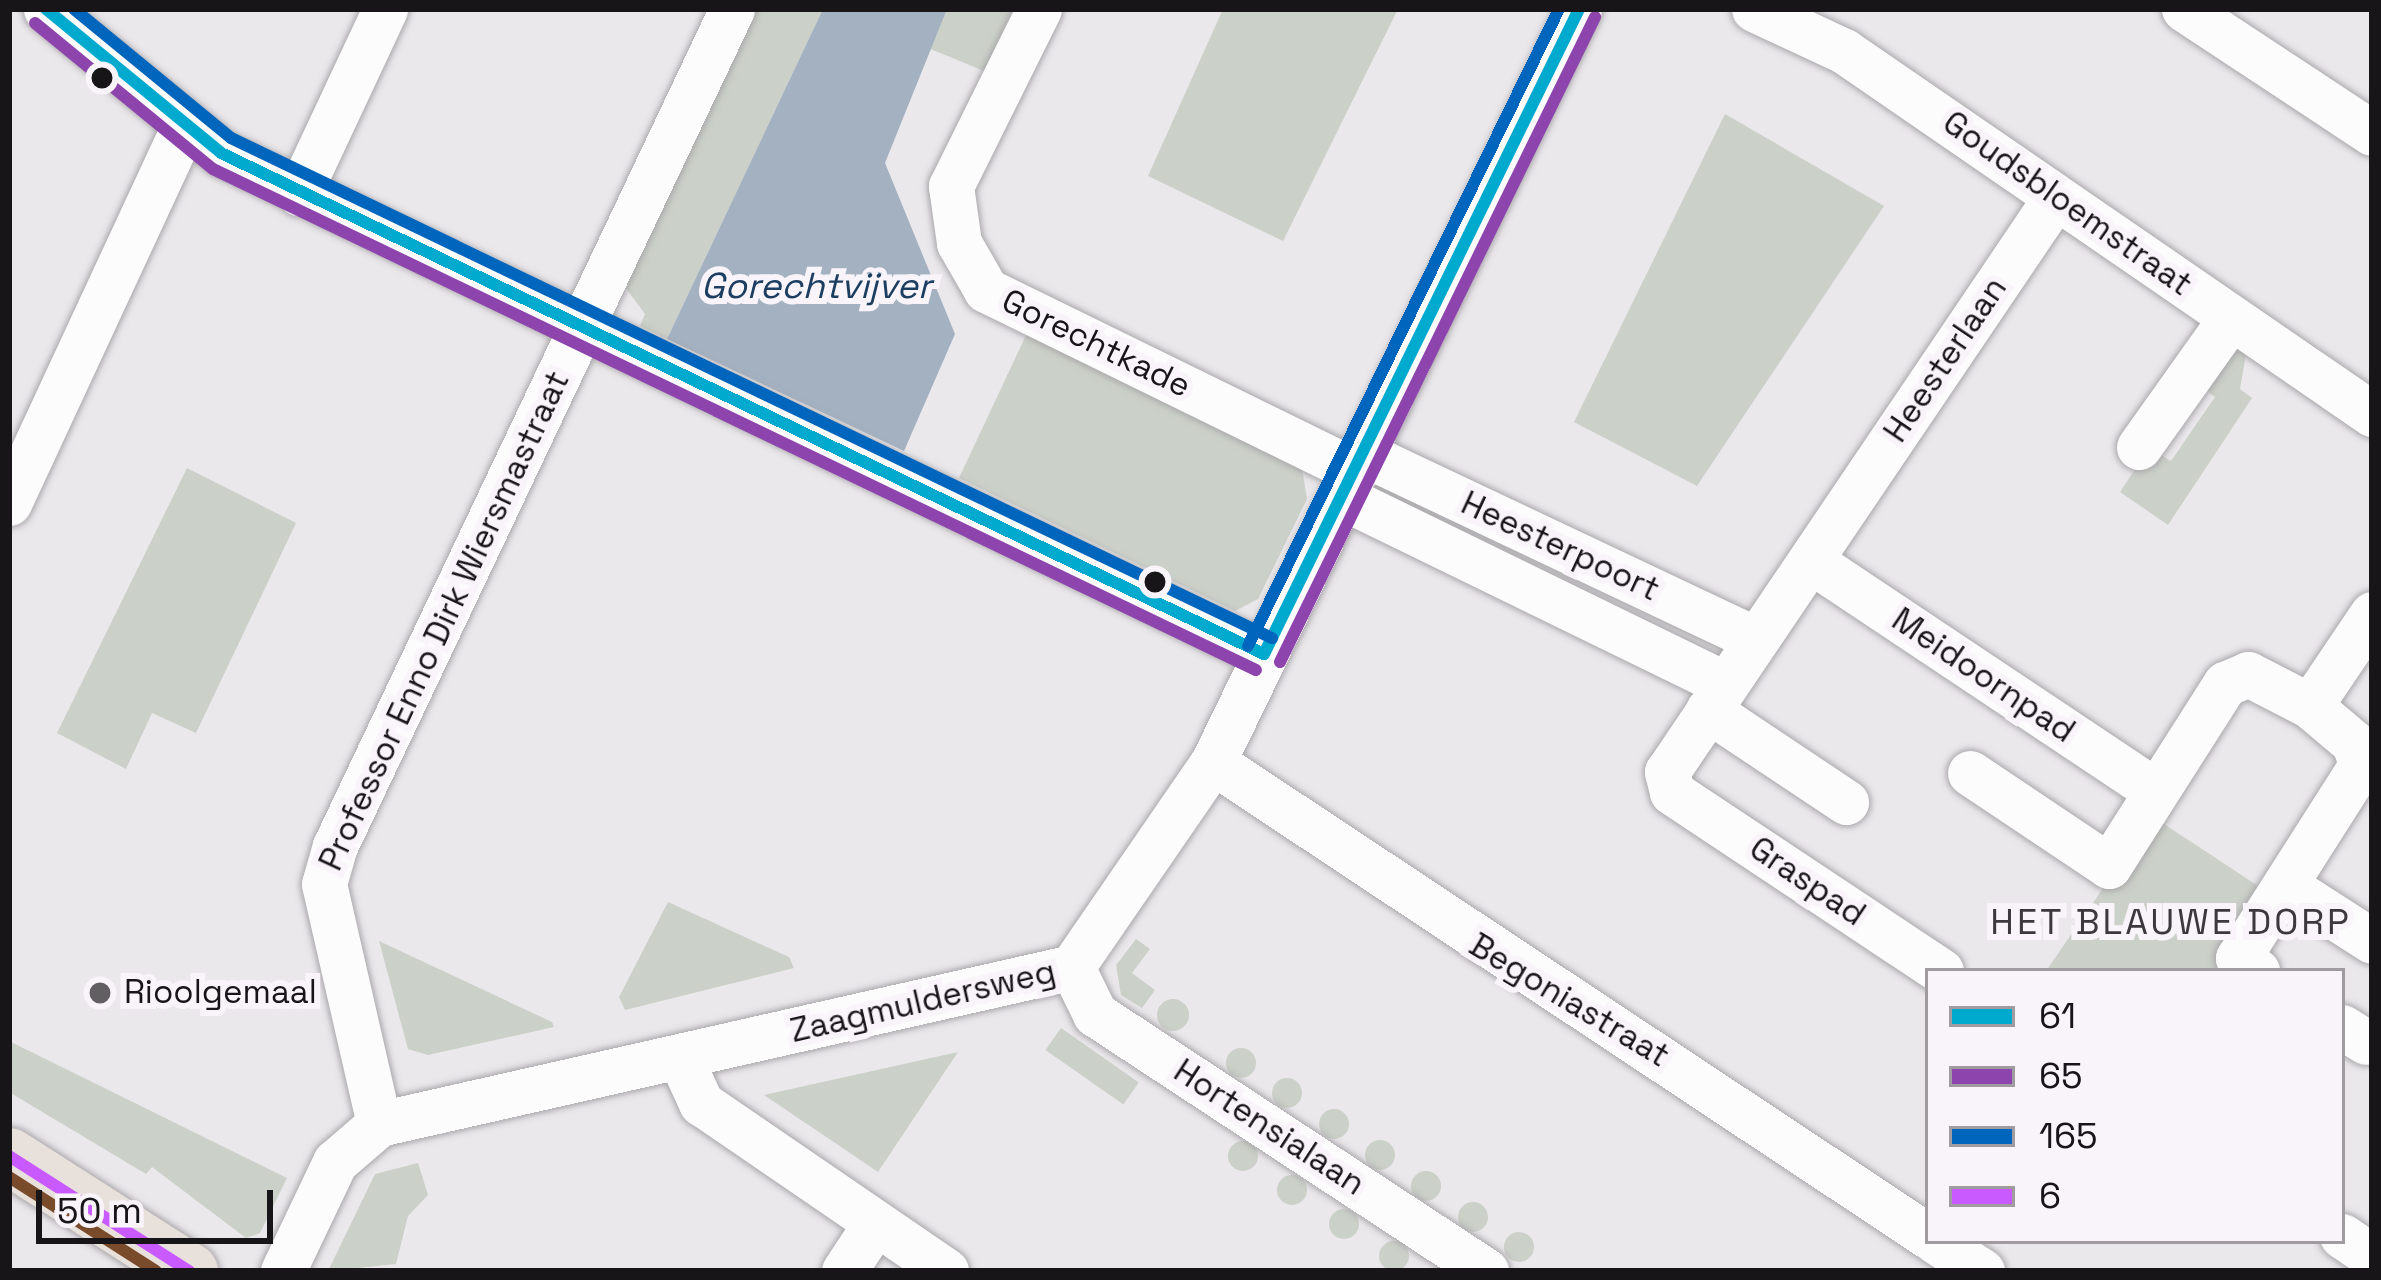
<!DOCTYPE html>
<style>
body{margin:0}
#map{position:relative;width:2381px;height:1280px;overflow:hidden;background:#ebe8ec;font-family:"Space Grotesk",sans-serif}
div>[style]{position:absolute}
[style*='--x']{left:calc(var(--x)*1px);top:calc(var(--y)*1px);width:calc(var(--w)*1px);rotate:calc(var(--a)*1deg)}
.green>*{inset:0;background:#cbd0c8;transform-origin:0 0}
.round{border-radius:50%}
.water>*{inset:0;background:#a3b1c1}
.roads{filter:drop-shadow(0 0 3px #aaa8ab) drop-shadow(0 0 3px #aaa8ab)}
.minor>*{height:45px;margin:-22.5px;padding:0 22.5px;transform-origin:22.5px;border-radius:22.5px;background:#fcfcfc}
.major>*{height:57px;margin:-28.5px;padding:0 28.5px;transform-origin:28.5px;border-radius:28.5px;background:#e8e0da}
.bus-1>*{height:12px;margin:-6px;padding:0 6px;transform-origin:6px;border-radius:6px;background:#00a9ce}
.bus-2>*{height:12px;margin:-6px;padding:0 6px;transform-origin:6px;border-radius:6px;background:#8e44ad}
.bus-3>*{height:12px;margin:-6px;padding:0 6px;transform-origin:6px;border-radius:6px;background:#0065bd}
.bus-4>*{height:12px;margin:-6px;padding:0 6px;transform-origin:6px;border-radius:6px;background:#c85aff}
.bus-5>*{height:12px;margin:-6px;padding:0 6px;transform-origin:6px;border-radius:6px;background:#7a4b2a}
.dots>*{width:33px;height:33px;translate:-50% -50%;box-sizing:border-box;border:6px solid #f9f4fa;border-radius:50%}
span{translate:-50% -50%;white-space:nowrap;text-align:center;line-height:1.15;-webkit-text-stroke:12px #f9f4fa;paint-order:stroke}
.street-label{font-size:33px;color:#171517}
.poi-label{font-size:33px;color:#171517}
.left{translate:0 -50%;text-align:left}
.water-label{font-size:36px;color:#1c3e60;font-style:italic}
.neighbourhood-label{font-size:36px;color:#3c393d;letter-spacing:3px}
.frame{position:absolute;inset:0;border:12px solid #171517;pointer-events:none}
.legend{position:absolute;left:1925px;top:968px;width:420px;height:276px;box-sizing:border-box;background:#f9f4fa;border:3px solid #9f9b9f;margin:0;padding:15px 21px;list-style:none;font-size:36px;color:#171517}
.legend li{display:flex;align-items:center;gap:24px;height:60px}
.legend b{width:60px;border:3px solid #9f9b9f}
.scale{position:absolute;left:36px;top:1190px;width:237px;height:54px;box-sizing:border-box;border:6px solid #171517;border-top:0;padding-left:15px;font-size:36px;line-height:42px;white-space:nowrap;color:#171517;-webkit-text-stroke:9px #f9f4fa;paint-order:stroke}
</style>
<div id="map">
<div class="green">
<i style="clip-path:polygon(756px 9px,823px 9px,667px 339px,640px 326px,645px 314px,625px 287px)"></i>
<i style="clip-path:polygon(947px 9px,1013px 9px,984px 71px,928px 48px)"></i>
<i style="clip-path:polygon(1223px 9px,1398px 9px,1283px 241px,1148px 176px)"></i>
<i style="clip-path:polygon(1725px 114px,1884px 206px,1697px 486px,1574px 422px)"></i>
<i style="clip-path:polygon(1028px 331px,1301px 462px,1307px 499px,1258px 599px,1235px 611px,959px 478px)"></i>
<i style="clip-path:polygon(2232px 345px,2246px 354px,2240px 389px,2252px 398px,2168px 525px,2120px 492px,2149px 448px,2171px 461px,2215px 397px,2194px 381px)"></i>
<i style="clip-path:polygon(187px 468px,296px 523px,196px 733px,152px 713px,126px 769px,57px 733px)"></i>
<i style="clip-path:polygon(2164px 824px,2261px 888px,2264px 906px,2219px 971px,2046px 971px,2146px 826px)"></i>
<i style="clip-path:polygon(668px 902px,789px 957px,794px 968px,625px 1010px,619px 997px)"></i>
<i style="clip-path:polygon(1136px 939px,1150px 949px,1132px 973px,1155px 990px,1142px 1008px,1121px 995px,1116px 965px)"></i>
<i style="clip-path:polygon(379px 941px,552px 1022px,554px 1027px,428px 1055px,408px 1049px)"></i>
<i class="round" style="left:1157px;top:999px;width:32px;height:32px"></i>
<i style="left:1061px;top:1028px;width:95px;height:27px;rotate:35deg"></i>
<i style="clip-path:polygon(9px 1041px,287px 1178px,260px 1233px,246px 1238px,152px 1167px,146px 1174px,9px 1092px)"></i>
<i class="round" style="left:1226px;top:1048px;width:30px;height:30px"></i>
<i style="clip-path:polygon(958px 1052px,878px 1172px,764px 1095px)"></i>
<i class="round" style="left:1272px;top:1078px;width:30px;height:30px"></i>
<i class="round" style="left:1319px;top:1109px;width:30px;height:30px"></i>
<i class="round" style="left:1365px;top:1140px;width:30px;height:30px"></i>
<i class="round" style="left:1228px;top:1141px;width:30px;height:30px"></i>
<i style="clip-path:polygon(418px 1163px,428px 1195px,408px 1216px,396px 1264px,328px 1271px,375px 1174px)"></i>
<i class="round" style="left:1411px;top:1171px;width:30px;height:30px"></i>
<i class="round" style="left:1277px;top:1175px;width:30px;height:30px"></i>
<i class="round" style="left:1458px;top:1202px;width:30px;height:30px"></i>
<i class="round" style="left:1329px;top:1209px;width:30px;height:30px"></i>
<i class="round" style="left:1504px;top:1232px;width:30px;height:30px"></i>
<i class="round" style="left:1379px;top:1241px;width:30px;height:30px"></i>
</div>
<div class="water">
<i style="clip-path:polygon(823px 9px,947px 9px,885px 163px,955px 334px,904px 451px,667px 339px)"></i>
</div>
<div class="roads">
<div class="minor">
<i style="--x:46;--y:9;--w:227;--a:39.4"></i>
<i style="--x:221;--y:153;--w:1157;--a:25.66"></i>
<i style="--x:1039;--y:9;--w:198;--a:116.4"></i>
<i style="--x:951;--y:186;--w:58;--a:82"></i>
<i style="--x:959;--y:243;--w:54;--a:60.1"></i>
<i style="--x:986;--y:290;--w:412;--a:26.1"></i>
<i style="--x:1754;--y:9;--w:99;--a:25"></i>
<i style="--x:1844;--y:51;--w:641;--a:34.51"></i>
<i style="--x:2184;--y:9;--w:225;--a:33.4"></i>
<i style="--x:299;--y:193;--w:203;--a:-64.9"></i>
<i style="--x:2139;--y:447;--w:157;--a:-54.6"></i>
<i style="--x:1364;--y:454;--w:433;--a:25.3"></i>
<i style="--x:1342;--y:497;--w:426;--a:26"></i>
<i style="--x:9;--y:503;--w:418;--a:-65.1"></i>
<i style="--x:1811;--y:561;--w:412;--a:33.7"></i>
<i style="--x:2310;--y:706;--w:111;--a:-56"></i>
<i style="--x:1708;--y:710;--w:166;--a:33.7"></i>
<i style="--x:1213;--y:762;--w:858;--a:33.54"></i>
<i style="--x:1970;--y:773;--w:167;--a:33.8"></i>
<i style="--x:2109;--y:866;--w:216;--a:-57.5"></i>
<i style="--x:2225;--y:684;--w:25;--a:-23"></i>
<i style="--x:2248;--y:674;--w:70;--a:27.3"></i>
<i style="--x:2310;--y:706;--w:57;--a:40.1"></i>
<i style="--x:2354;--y:743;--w:23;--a:72"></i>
<i style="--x:2361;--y:765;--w:229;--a:122.5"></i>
<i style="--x:2238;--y:958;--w:23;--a:34"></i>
<i style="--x:2291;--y:889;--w:96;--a:32.7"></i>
<i style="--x:1072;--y:967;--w:52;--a:63.9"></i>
<i style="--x:1095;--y:1014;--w:468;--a:33.3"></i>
<i style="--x:1941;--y:971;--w:323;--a:-146.4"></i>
<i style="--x:1672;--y:792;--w:21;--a:-104"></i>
<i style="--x:1667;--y:772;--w:693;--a:-55.94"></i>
<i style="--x:2342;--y:1027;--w:28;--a:32"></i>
<i style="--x:680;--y:1057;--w:51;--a:65.5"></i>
<i style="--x:701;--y:1103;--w:297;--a:34.4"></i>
<i style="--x:379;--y:1124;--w:246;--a:-102.9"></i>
<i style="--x:324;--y:884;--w:40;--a:-74"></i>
<i style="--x:335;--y:846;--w:926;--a:-64.62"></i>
<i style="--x:2342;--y:1236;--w:36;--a:34"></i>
<i style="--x:1935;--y:1241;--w:56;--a:32.6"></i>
<i style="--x:283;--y:1271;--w:121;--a:-64.5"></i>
<i style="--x:335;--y:1162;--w:58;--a:-40.8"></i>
<i style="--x:379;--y:1124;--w:711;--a:-12.76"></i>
<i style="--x:1072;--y:967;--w:249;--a:-55.5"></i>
<i style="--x:1213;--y:762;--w:837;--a:-64.08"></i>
<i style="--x:844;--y:1271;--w:56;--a:-56.6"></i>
</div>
<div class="major">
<i style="--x:9;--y:1156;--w:214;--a:32.6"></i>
</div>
</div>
<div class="bus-1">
<i style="--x:46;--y:9;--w:227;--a:39.4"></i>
<i style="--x:221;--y:153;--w:1157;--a:25.66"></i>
<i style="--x:1264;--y:654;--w:718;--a:-63.97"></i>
</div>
<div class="bus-2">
<i style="--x:35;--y:23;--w:230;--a:39.4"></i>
<i style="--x:213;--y:169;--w:1157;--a:25.66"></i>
<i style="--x:1280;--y:662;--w:718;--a:-63.97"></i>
</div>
<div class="bus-3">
<i style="--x:74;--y:9;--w:203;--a:39.4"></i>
<i style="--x:231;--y:138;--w:1155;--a:25.66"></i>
<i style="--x:1248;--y:646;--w:709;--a:-63.98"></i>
</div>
<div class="bus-4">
<i style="--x:9;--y:1156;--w:214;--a:32.6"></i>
</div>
<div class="bus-5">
<i style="--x:9;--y:1177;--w:174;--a:32.6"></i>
</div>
<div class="dots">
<i style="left:102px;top:78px;background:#171517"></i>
<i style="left:1155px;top:582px;background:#171517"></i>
<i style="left:100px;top:993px;background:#615f62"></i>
</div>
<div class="street-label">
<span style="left:2067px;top:204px;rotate:35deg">Goudsbloemstraat</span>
<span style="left:1096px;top:344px;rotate:26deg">Gorechtkade</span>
<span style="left:1946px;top:360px;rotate:-56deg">Heesterlaan</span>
<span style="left:1560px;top:547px;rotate:25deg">Heesterpoort</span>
<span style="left:445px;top:621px;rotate:-65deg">Professor Enno Dirk Wiersmastraat</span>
<span style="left:1983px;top:676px;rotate:34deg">Meidoornpad</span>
<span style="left:1807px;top:882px;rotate:34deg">Graspad</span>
<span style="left:1569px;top:1001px;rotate:31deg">Begoniastraat</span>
<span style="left:923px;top:1002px;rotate:-13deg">Zaagmuldersweg</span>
<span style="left:1269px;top:1128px;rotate:33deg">Hortensialaan</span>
</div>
<div class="poi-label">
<span class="left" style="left:124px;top:993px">Rioolgemaal</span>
</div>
<div class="water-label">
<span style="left:816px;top:287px">Gorechtvijver</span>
</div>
<div class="neighbourhood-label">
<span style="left:2171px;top:923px">HET BLAUWE DORP</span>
</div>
<div class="frame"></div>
<ul class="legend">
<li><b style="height:15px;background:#00a9ce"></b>61</li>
<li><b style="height:15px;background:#8e44ad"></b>65</li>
<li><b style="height:15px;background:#0065bd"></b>165</li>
<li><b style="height:15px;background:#c85aff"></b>6</li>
</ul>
<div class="scale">50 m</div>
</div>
